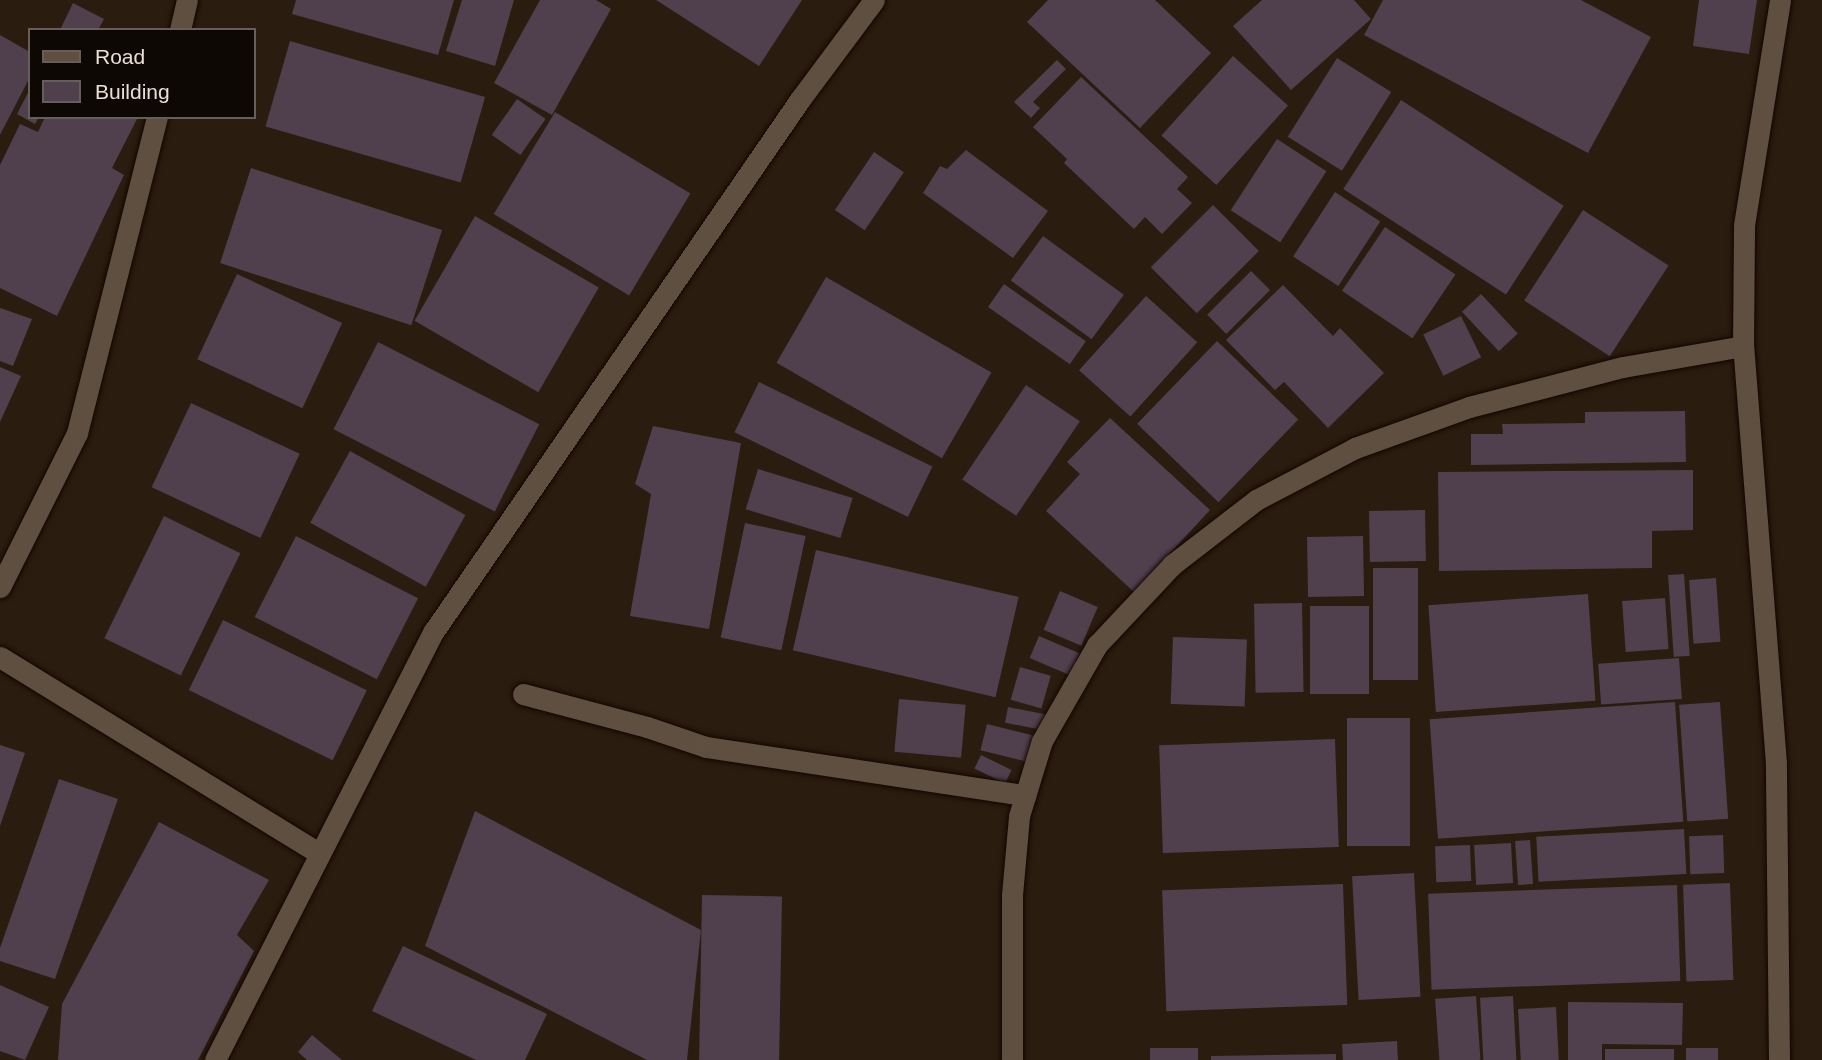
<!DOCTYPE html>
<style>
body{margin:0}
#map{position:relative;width:1822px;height:1060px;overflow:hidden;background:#2a1c0e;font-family:Arial,sans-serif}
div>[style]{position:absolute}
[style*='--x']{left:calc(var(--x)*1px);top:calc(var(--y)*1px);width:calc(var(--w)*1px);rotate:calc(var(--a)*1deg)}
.building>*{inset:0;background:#503f4d;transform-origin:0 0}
.roads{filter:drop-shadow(0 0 2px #120600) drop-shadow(0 0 2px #120600)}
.minor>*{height:21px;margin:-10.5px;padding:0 10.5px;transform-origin:10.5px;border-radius:10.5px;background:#5f4f40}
span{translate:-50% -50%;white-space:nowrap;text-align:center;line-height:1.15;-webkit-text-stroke:6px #0e0804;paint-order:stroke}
.legend{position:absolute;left:28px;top:28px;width:228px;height:91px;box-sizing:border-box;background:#0e0804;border:2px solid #665e58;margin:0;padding:9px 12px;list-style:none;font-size:21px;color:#e9dfd6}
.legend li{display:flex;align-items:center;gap:14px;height:35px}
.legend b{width:35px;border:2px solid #665e58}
</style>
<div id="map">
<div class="building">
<i style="clip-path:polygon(296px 0,454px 0,438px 55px,292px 14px)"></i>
<i style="clip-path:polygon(462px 0,514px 0,495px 66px,446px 51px)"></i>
<i style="clip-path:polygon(540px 0,596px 0,611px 9px,552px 115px,494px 83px)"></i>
<i style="clip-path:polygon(656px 0,802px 0,759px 66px)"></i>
<i style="clip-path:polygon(1048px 0,1155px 0,1211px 53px,1140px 128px,1027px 22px)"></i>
<i style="clip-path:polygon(1262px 0,1354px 0,1371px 19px,1291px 90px,1233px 26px)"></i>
<i style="clip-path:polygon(1383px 0,1581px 0,1651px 37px,1588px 153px,1364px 35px)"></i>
<i style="clip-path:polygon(1699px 0,1757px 0,1749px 54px,1693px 46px)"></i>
<i style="clip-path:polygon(73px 3px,104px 19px,98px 30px,60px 30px)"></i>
<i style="clip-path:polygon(0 35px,30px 52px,30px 77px,0 135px)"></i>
<i style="left:290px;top:41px;width:203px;height:89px;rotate:16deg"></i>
<i style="left:1233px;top:56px;width:74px;height:107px;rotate:42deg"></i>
<i style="left:1337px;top:58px;width:64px;height:93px;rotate:32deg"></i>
<i style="clip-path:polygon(1057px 60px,1066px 69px,1033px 102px,1040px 108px,1031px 118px,1014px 102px)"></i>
<i style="clip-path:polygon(1081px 77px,1188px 177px,1177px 189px,1192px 203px,1162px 234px,1145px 217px,1134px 229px,1064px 163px,1067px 159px,1033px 127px)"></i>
<i style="clip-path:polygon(30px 89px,30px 117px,39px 117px,35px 124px,17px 114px)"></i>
<i style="left:517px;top:99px;width:35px;height:44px;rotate:35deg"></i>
<i style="left:1401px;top:100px;width:194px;height:106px;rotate:33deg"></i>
<i style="left:555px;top:112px;width:158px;height:119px;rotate:31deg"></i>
<i style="clip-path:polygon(45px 117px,138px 117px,112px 168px,124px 175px,57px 316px,0 288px,0 165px,20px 124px,38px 132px)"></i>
<i style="left:1277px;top:139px;width:59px;height:85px;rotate:33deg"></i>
<i style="clip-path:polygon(966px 150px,1048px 211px,1013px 258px,923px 193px,940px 166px,947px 169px)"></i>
<i style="left:874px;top:152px;width:36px;height:70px;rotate:34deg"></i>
<i style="left:251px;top:168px;width:201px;height:100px;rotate:18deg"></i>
<i style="left:1335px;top:192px;width:54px;height:77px;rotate:33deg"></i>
<i style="left:1213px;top:205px;width:65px;height:88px;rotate:45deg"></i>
<i style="left:1583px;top:210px;width:102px;height:108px;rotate:33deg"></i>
<i style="left:475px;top:216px;width:143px;height:121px;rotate:30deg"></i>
<i style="left:1385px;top:227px;width:85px;height:77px;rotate:34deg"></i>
<i style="left:1043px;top:236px;width:100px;height:55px;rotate:36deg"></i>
<i style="left:1251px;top:271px;width:27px;height:62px;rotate:45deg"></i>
<i style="left:237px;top:274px;width:116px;height:94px;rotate:25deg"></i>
<i style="left:826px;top:277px;width:191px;height:99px;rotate:30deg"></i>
<i style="left:1004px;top:284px;width:100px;height:28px;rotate:35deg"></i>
<i style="clip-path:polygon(1283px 285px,1333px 336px,1340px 328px,1384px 373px,1328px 428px,1284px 382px,1275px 390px,1226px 340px)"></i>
<i style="left:1481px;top:294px;width:54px;height:26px;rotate:47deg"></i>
<i style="left:1146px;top:296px;width:69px;height:100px;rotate:42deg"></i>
<i style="clip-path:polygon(0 308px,32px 319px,13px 366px,0 361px)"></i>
<i style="left:1461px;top:316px;width:46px;height:42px;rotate:64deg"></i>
<i style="left:1217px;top:341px;width:113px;height:115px;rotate:44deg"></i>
<i style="left:378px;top:342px;width:181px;height:98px;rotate:27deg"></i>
<i style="clip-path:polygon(0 367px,21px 376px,0 422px)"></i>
<i style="left:759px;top:382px;width:193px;height:56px;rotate:26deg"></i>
<i style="left:1026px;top:385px;width:65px;height:114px;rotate:34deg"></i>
<i style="left:191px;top:403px;width:120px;height:93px;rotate:25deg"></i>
<i style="clip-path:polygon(1685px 411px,1686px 462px,1471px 465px,1471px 434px,1503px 434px,1502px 424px,1585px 423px,1585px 412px)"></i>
<i style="clip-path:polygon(1110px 418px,1210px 510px,1134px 592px,1046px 511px,1080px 474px,1067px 462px)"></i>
<i style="clip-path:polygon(653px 426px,741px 443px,709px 629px,630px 616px,651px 494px,635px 484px)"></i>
<i style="left:350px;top:451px;width:132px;height:82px;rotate:29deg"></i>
<i style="left:758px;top:469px;width:99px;height:42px;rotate:17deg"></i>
<i style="clip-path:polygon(1693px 470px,1693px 530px,1652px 531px,1652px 568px,1439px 571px,1438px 472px)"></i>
<i style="left:1425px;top:510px;width:51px;height:56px;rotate:89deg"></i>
<i style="left:164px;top:516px;width:85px;height:136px;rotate:26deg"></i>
<i style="left:745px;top:523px;width:62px;height:117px;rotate:12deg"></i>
<i style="left:296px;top:536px;width:137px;height:91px;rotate:27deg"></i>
<i style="left:1363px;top:536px;width:60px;height:56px;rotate:89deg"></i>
<i style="left:816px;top:550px;width:208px;height:103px;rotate:13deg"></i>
<i style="left:1373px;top:568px;width:45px;height:112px"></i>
<i style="left:1684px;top:574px;width:82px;height:16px;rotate:86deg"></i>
<i style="left:1716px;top:578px;width:64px;height:27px;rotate:86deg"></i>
<i style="left:1060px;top:591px;width:41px;height:42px;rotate:23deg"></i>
<i style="left:1588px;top:594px;width:107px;height:160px;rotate:86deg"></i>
<i style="left:1665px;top:598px;width:51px;height:43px;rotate:86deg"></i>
<i style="left:1302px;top:603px;width:89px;height:48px;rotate:89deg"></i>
<i style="left:1310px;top:606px;width:59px;height:88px"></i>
<i style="left:223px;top:620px;width:160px;height:78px;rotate:26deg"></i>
<i style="left:1039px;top:636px;width:44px;height:24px;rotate:23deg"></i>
<i style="left:1173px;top:637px;width:74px;height:67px;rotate:2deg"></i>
<i style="left:1679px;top:658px;width:41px;height:81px;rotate:86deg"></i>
<i style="left:1020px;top:667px;width:32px;height:34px;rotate:16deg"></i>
<i style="left:899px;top:699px;width:67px;height:53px;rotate:5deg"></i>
<i style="left:1675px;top:702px;width:120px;height:246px;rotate:86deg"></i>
<i style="left:1720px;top:702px;width:117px;height:41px;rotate:86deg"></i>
<i style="left:1008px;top:707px;width:38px;height:16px;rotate:11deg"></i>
<i style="left:1347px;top:718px;width:63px;height:128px"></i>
<i style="left:987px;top:724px;width:49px;height:27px;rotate:14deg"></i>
<i style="left:1335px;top:739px;width:108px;height:176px;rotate:88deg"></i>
<i style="clip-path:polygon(0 745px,25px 753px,0 826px)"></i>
<i style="left:981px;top:755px;width:34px;height:15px;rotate:26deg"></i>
<i style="clip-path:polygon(59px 779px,118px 799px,55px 979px,0 961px,0 948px)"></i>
<i style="clip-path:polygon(475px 811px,701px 930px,687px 1060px,647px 1060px,425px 946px)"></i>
<i style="clip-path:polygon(159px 822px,269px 880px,237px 935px,254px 951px,198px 1060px,58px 1060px,62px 1004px)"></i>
<i style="left:1684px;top:829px;width:45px;height:148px;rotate:87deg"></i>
<i style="left:1723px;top:835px;width:38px;height:34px;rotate:88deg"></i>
<i style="left:1530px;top:840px;width:44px;height:15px;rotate:86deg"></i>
<i style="left:1511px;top:843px;width:40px;height:37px;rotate:87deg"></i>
<i style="left:1470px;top:845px;width:36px;height:35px;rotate:88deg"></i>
<i style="left:1414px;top:873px;width:124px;height:62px;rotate:87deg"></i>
<i style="left:1730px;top:883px;width:97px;height:47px;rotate:88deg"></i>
<i style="left:1343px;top:884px;width:121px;height:181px;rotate:88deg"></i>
<i style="left:1677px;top:885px;width:96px;height:249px;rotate:88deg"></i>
<i style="left:702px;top:895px;width:80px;height:165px;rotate:1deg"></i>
<i style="clip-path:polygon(403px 946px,547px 1014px,525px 1060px,476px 1060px,372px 1011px)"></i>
<i style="clip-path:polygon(0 985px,49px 1007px,25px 1060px,0 1051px)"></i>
<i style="left:1476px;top:996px;width:64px;height:41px;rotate:86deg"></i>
<i style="left:1513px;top:996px;width:64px;height:33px;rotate:87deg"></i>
<i style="clip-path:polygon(1568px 1002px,1683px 1003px,1682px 1045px,1602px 1044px,1602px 1060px,1568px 1060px)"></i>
<i style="left:1556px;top:1007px;width:53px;height:38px;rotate:87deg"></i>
<i style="clip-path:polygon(312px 1035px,342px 1060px,307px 1060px,298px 1052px)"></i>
<i style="left:1397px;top:1041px;width:19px;height:55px;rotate:87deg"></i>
<i style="left:1198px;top:1048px;width:12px;height:48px;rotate:90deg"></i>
<i style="left:1686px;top:1048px;width:32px;height:12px"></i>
<i style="left:1605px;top:1049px;width:69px;height:11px"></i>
<i style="clip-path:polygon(1336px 1054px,1336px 1060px,1211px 1060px,1211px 1056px)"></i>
</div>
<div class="roads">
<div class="minor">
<i style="--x:180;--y:30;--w:31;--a:-77"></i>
<i style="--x:0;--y:587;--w:172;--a:-63.4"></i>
<i style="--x:77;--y:433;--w:326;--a:-75.8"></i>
<i style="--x:0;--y:657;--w:374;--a:31.6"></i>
<i style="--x:523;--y:694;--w:128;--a:14.9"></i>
<i style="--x:647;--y:727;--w:62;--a:18.7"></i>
<i style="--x:706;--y:747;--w:323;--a:8.6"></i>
<i style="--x:215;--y:1060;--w:482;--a:-63"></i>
<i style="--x:434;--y:631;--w:647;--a:-55.45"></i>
<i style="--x:801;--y:98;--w:122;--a:-53.3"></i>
<i style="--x:1012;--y:1060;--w:165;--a:-90"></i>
<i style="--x:1012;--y:895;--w:79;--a:-84.9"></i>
<i style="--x:1019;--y:816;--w:78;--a:-73"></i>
<i style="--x:1042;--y:741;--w:111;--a:-60.2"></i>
<i style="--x:1097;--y:645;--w:110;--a:-46.8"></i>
<i style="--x:1172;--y:565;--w:106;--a:-37.7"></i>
<i style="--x:1256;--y:500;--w:112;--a:-27.7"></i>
<i style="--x:1355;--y:448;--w:121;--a:-19.8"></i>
<i style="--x:1469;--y:407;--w:159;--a:-14.6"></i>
<i style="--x:1623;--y:367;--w:122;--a:-9.9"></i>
<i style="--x:1779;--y:1060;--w:297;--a:-90.6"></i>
<i style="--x:1776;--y:763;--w:418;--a:-94.5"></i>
<i style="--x:1743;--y:346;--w:121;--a:-89.5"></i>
<i style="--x:1744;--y:225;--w:228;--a:-80.9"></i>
</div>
</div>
<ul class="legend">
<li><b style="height:9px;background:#5f4f40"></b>Road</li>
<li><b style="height:19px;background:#503f4d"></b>Building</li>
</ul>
</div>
